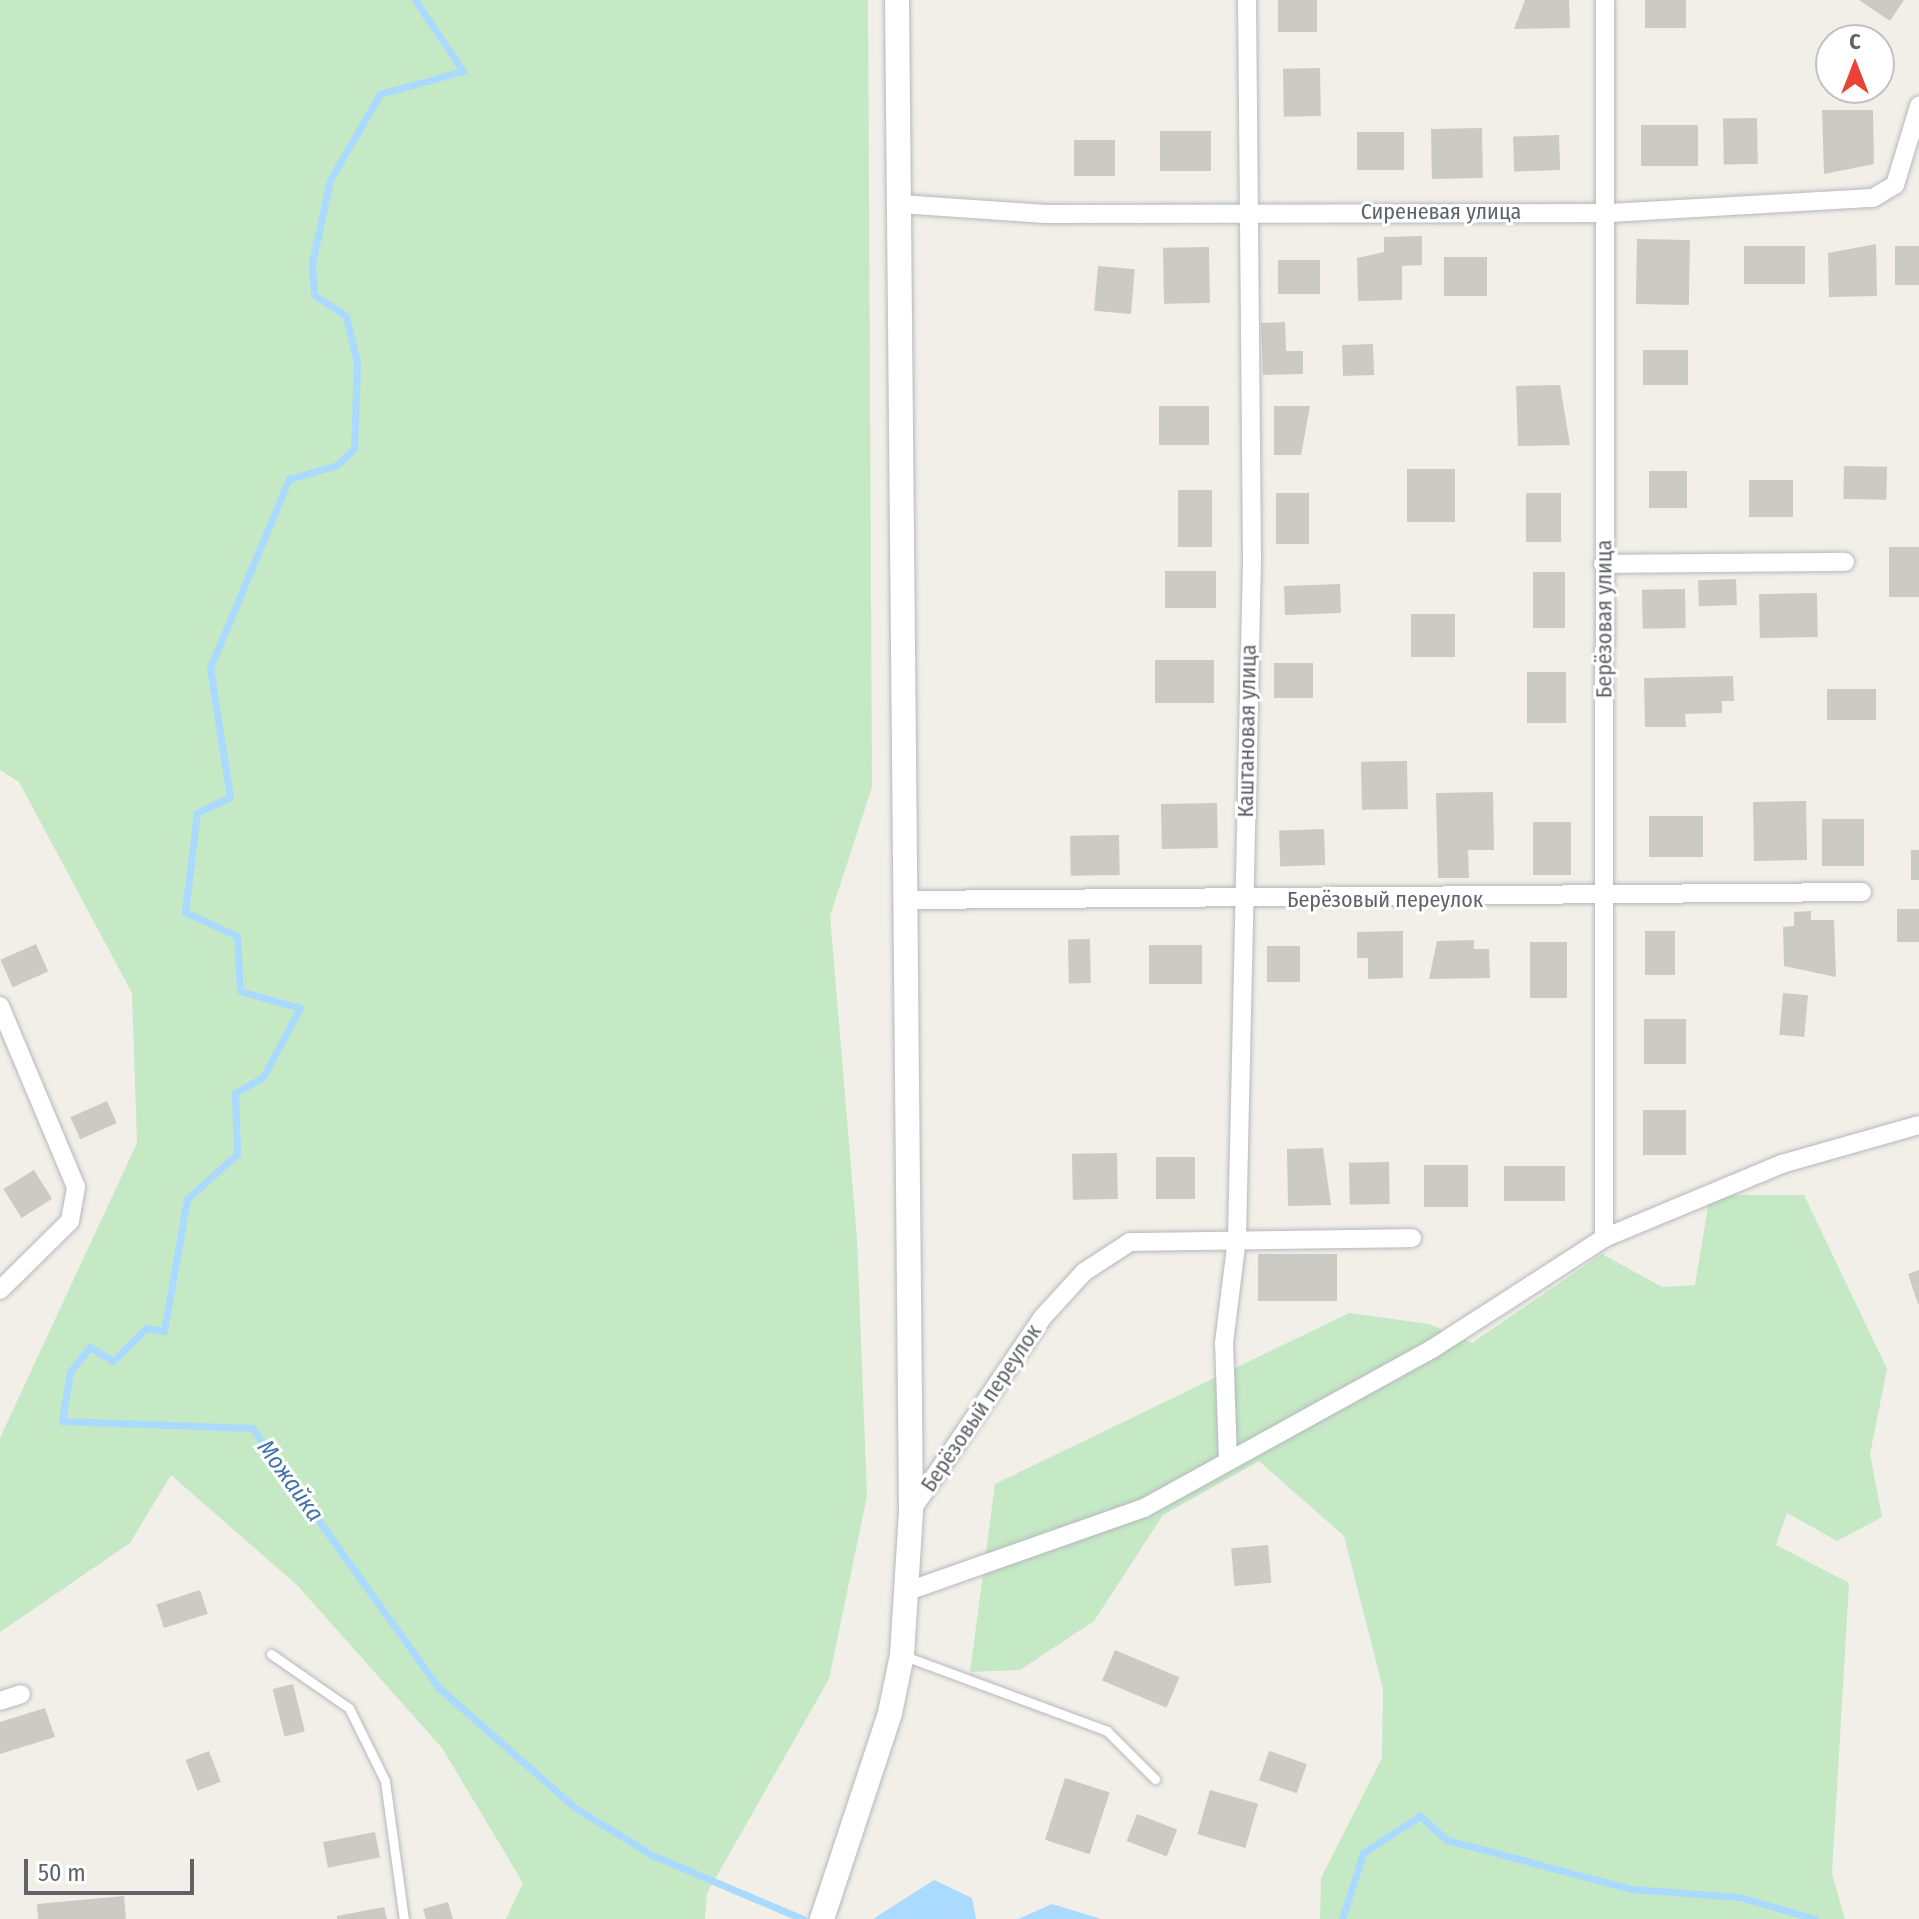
<!DOCTYPE html>
<meta charset="utf-8">
<style>
body{margin:0}
#map{position:relative;width:1919px;height:1919px;overflow:hidden;background:#f1efe8;font-family:"Fira Sans Condensed",sans-serif}
div>[style]{position:absolute}
[style*='--x']{left:calc(var(--x)*1px);top:calc(var(--y)*1px);width:calc(var(--w)*1px);rotate:calc(var(--a)*1deg)}
.green>*{inset:0;background:#c5e8c5}
.water>*{inset:0;background:#aadaff}
.stream>*{height:7px;margin:-3.5px;padding:0 3.5px;transform-origin:3.5px;border-radius:3.5px;background:#aadaff}
.building>*{inset:0;background:#cccac5;transform-origin:0 0}
.roads{filter:drop-shadow(0 0 2px #b5b8bc) drop-shadow(0 0 2px #b5b8bc)}
.lane>*{height:9px;margin:-4.5px;padding:0 4.5px;transform-origin:4.5px;border-radius:4.5px;background:#fff}
.street>*{height:18px;margin:-9px;padding:0 9px;transform-origin:9px;border-radius:9px;background:#fff}
.secondary>*{height:24px;margin:-12px;padding:0 12px;transform-origin:12px;border-radius:12px;background:#fff}
span{translate:-50% -50%;white-space:nowrap;text-align:center;line-height:1.15;-webkit-text-stroke:6px #fff;paint-order:stroke}
.street-label{font-size:22px;color:#5f6368}
.water-label{font-size:24px;color:#4174aa;font-style:italic}
.north{position:absolute;left:1815px;top:24px;width:80px;height:80px;box-sizing:border-box;background:#fff;border:2px solid #bfc1c3;border-radius:50%;rotate:0deg;font-size:22px;font-weight:700;line-height:32px;text-align:center;color:#5f6368}
.north::after{content:'';display:block;margin:auto;width:28px;height:36px;background:#ea4335;clip-path:polygon(50% 0,100% 100%,50% 72%,0 100%)}
.scale{position:absolute;left:24px;top:1859px;width:170px;height:36px;box-sizing:border-box;border:4px solid #5f6368;border-top:0;padding-left:10px;font-size:24px;line-height:28px;white-space:nowrap;color:#5f6368;-webkit-text-stroke:6px #fff;paint-order:stroke}
</style>
<div id="map">
<div class="green">
<i style="clip-path:polygon(0 0,868px 0,872px 787px,830px 916px,857px 1238px,867px 1496px,829px 1679px,707px 1893px,705px 1919px,506px 1919px,523px 1883px,442px 1748px,297px 1585px,171px 1475px,130px 1543px,0 1632px,0 1438px,137px 1143px,132px 993px,19px 782px,0 770px)"></i>
<i style="clip-path:polygon(1710px 1195px,1804px 1195px,1887px 1369px,1870px 1454px,1882px 1517px,1837px 1541px,1787px 1513px,1776px 1545px,1849px 1583px,1832px 1874px,1845px 1919px,1320px 1919px,1321px 1878px,1382px 1758px,1383px 1689px,1344px 1536px,1259px 1461px,1163px 1515px,1094px 1621px,1020px 1670px,970px 1672px,995px 1484px,1349px 1313px,1429px 1324px,1472px 1343px,1602px 1254px,1662px 1287px,1695px 1285px)"></i>
</div>
<div class="water">
<i style="clip-path:polygon(934px 1880px,972px 1898px,976px 1919px,873px 1919px)"></i>
<i style="clip-path:polygon(1052px 1904px,1101px 1919px,1018px 1919px)"></i>
</div>
<div class="stream">
<i style="--x:415;--y:0;--w:86;--a:55.9"></i>
<i style="--x:463;--y:71;--w:86;--a:164.5"></i>
<i style="--x:380;--y:94;--w:99;--a:120.2"></i>
<i style="--x:330;--y:180;--w:85;--a:102.2"></i>
<i style="--x:312;--y:263;--w:32;--a:86"></i>
<i style="--x:314;--y:295;--w:38;--a:33"></i>
<i style="--x:346;--y:316;--w:48;--a:76.8"></i>
<i style="--x:357;--y:363;--w:86;--a:92"></i>
<i style="--x:354;--y:449;--w:23;--a:137"></i>
<i style="--x:337;--y:465;--w:50;--a:163.7"></i>
<i style="--x:289;--y:479;--w:205;--a:112.7"></i>
<i style="--x:210;--y:668;--w:131;--a:81.2"></i>
<i style="--x:230;--y:797;--w:37;--a:154"></i>
<i style="--x:197;--y:813;--w:100;--a:96.9"></i>
<i style="--x:185;--y:912;--w:57;--a:24.8"></i>
<i style="--x:237;--y:936;--w:55;--a:86.9"></i>
<i style="--x:240;--y:991;--w:62;--a:15.8"></i>
<i style="--x:300;--y:1008;--w:78;--a:118.2"></i>
<i style="--x:263;--y:1077;--w:32;--a:150"></i>
<i style="--x:235;--y:1093;--w:61;--a:88.1"></i>
<i style="--x:237;--y:1154;--w:67;--a:138"></i>
<i style="--x:187;--y:1199;--w:134;--a:99.9"></i>
<i style="--x:164;--y:1331;--w:18;--a:-171"></i>
<i style="--x:146;--y:1328;--w:47;--a:135"></i>
<i style="--x:113;--y:1361;--w:27;--a:-149"></i>
<i style="--x:90;--y:1347;--w:32;--a:129"></i>
<i style="--x:70;--y:1372;--w:50;--a:99.3"></i>
<i style="--x:62;--y:1421;--w:190;--a:2.1"></i>
<i style="--x:252;--y:1428;--w:319;--a:54.3"></i>
<i style="--x:438;--y:1687;--w:181;--a:41.4"></i>
<i style="--x:574;--y:1807;--w:92;--a:31.6"></i>
<i style="--x:652;--y:1855;--w:164;--a:23"></i>
<i style="--x:1342;--y:1919;--w:69;--a:-72.3"></i>
<i style="--x:1363;--y:1853;--w:68;--a:-33"></i>
<i style="--x:1420;--y:1816;--w:36;--a:42"></i>
<i style="--x:1447;--y:1840;--w:190;--a:14.9"></i>
<i style="--x:1631;--y:1889;--w:108;--a:4.2"></i>
<i style="--x:1739;--y:1897;--w:79;--a:16.1"></i>
</div>
<div class="building">
<i style="left:1278px;top:0;width:39px;height:32px"></i>
<i style="clip-path:polygon(1525px 0,1569px 0,1570px 28px,1514px 29px)"></i>
<i style="left:1645px;top:0;width:41px;height:28px"></i>
<i style="clip-path:polygon(1859px 0,1904px 0,1890px 21px)"></i>
<i style="left:1320px;top:68px;width:48px;height:37px;rotate:89deg"></i>
<i style="clip-path:polygon(1822px 110px,1873px 110px,1874px 164px,1824px 174px)"></i>
<i style="left:1757px;top:118px;width:46px;height:34px;rotate:89deg"></i>
<i style="left:1641px;top:125px;width:57px;height:41px"></i>
<i style="left:1482px;top:128px;width:50px;height:51px;rotate:89deg"></i>
<i style="left:1160px;top:131px;width:51px;height:40px"></i>
<i style="left:1404px;top:132px;width:38px;height:47px;rotate:90deg"></i>
<i style="left:1559px;top:135px;width:35px;height:46px;rotate:88deg"></i>
<i style="left:1115px;top:140px;width:36px;height:41px;rotate:90deg"></i>
<i style="clip-path:polygon(1422px 236px,1422px 265px,1402px 266px,1402px 300px,1358px 301px,1357px 258px,1384px 252px,1384px 237px)"></i>
<i style="left:1637px;top:239px;width:53px;height:65px;rotate:1deg"></i>
<i style="clip-path:polygon(1876px 244px,1877px 296px,1829px 297px,1828px 253px)"></i>
<i style="left:1805px;top:246px;width:38px;height:61px;rotate:90deg"></i>
<i style="left:1895px;top:246px;width:24px;height:39px"></i>
<i style="left:1209px;top:247px;width:56px;height:46px;rotate:89deg"></i>
<i style="left:1487px;top:257px;width:39px;height:43px;rotate:90deg"></i>
<i style="left:1320px;top:260px;width:34px;height:42px;rotate:90deg"></i>
<i style="left:1098px;top:266px;width:37px;height:45px;rotate:5deg"></i>
<i style="clip-path:polygon(1285px 322px,1286px 351px,1303px 351px,1303px 374px,1263px 375px,1261px 323px)"></i>
<i style="left:1373px;top:344px;width:31px;height:31px;rotate:88deg"></i>
<i style="left:1643px;top:350px;width:45px;height:35px"></i>
<i style="clip-path:polygon(1560px 385px,1570px 445px,1518px 446px,1516px 386px)"></i>
<i style="left:1209px;top:406px;width:39px;height:50px;rotate:90deg"></i>
<i style="clip-path:polygon(1274px 406px,1310px 406px,1301px 455px,1274px 455px)"></i>
<i style="left:1844px;top:466px;width:43px;height:33px;rotate:1deg"></i>
<i style="left:1407px;top:469px;width:48px;height:53px"></i>
<i style="left:1649px;top:471px;width:38px;height:37px"></i>
<i style="left:1749px;top:480px;width:44px;height:37px"></i>
<i style="left:1178px;top:490px;width:34px;height:57px"></i>
<i style="left:1276px;top:493px;width:33px;height:51px"></i>
<i style="left:1526px;top:493px;width:35px;height:49px"></i>
<i style="left:1919px;top:547px;width:50px;height:30px;rotate:90deg"></i>
<i style="left:1165px;top:571px;width:51px;height:37px"></i>
<i style="left:1533px;top:572px;width:32px;height:56px"></i>
<i style="left:1736px;top:579px;width:26px;height:38px;rotate:88deg"></i>
<i style="left:1340px;top:584px;width:29px;height:56px;rotate:88deg"></i>
<i style="left:1685px;top:589px;width:39px;height:43px;rotate:89deg"></i>
<i style="left:1817px;top:593px;width:44px;height:58px;rotate:89deg"></i>
<i style="left:1455px;top:614px;width:43px;height:44px;rotate:90deg"></i>
<i style="left:1155px;top:660px;width:59px;height:43px"></i>
<i style="left:1274px;top:663px;width:39px;height:35px"></i>
<i style="left:1527px;top:672px;width:39px;height:51px"></i>
<i style="clip-path:polygon(1733px 676px,1734px 701px,1722px 701px,1722px 713px,1685px 714px,1686px 727px,1645px 727px,1644px 678px)"></i>
<i style="left:1827px;top:689px;width:49px;height:31px"></i>
<i style="left:1407px;top:761px;width:48px;height:46px;rotate:89deg"></i>
<i style="clip-path:polygon(1493px 792px,1494px 850px,1468px 850px,1469px 878px,1438px 878px,1436px 793px)"></i>
<i style="left:1806px;top:801px;width:59px;height:53px;rotate:89deg"></i>
<i style="left:1217px;top:803px;width:45px;height:56px;rotate:89deg"></i>
<i style="left:1703px;top:816px;width:41px;height:54px;rotate:90deg"></i>
<i style="left:1822px;top:819px;width:42px;height:47px"></i>
<i style="left:1533px;top:822px;width:38px;height:53px"></i>
<i style="left:1324px;top:829px;width:36px;height:45px;rotate:88deg"></i>
<i style="left:1119px;top:835px;width:40px;height:49px;rotate:89deg"></i>
<i style="left:1911px;top:850px;width:8px;height:30px"></i>
<i style="left:1897px;top:909px;width:22px;height:33px"></i>
<i style="clip-path:polygon(1811px 911px,1811px 920px,1834px 920px,1836px 977px,1784px 966px,1783px 927px,1794px 926px,1794px 912px)"></i>
<i style="clip-path:polygon(1403px 931px,1403px 978px,1368px 979px,1368px 958px,1357px 958px,1357px 932px)"></i>
<i style="left:1645px;top:931px;width:30px;height:44px"></i>
<i style="left:1090px;top:939px;width:44px;height:22px;rotate:89deg"></i>
<i style="clip-path:polygon(1474px 940px,1474px 949px,1489px 949px,1490px 978px,1429px 979px,1437px 941px)"></i>
<i style="left:1530px;top:942px;width:37px;height:56px"></i>
<i style="left:36px;top:944px;width:30px;height:39px;rotate:66deg"></i>
<i style="left:1202px;top:945px;width:39px;height:53px;rotate:90deg"></i>
<i style="left:1267px;top:946px;width:33px;height:36px"></i>
<i style="left:1783px;top:993px;width:25px;height:42px;rotate:5deg"></i>
<i style="left:1644px;top:1019px;width:42px;height:45px"></i>
<i style="left:107px;top:1101px;width:24px;height:40px;rotate:66deg"></i>
<i style="left:1643px;top:1110px;width:43px;height:45px"></i>
<i style="clip-path:polygon(1323px 1148px,1331px 1205px,1288px 1206px,1287px 1149px)"></i>
<i style="left:1117px;top:1153px;width:46px;height:45px;rotate:89deg"></i>
<i style="left:1156px;top:1157px;width:39px;height:42px"></i>
<i style="left:1389px;top:1162px;width:42px;height:40px;rotate:89deg"></i>
<i style="left:1468px;top:1165px;width:42px;height:44px;rotate:90deg"></i>
<i style="left:1504px;top:1166px;width:61px;height:35px"></i>
<i style="left:34px;top:1170px;width:34px;height:36px;rotate:58deg"></i>
<i style="left:1337px;top:1254px;width:47px;height:79px;rotate:90deg"></i>
<i style="clip-path:polygon(1919px 1270px,1919px 1304px,1918px 1304px,1908px 1274px)"></i>
<i style="left:1268px;top:1545px;width:38px;height:37px;rotate:85deg"></i>
<i style="left:200px;top:1590px;width:25px;height:46px;rotate:72deg"></i>
<i style="left:1115px;top:1650px;width:70px;height:33px;rotate:23deg"></i>
<i style="left:293px;top:1684px;width:49px;height:21px;rotate:76deg"></i>
<i style="clip-path:polygon(45px 1708px,55px 1737px,0 1754px,0 1722px)"></i>
<i style="left:209px;top:1751px;width:33px;height:25px;rotate:69deg"></i>
<i style="left:1269px;top:1751px;width:40px;height:31px;rotate:19deg"></i>
<i style="left:1065px;top:1778px;width:47px;height:65px;rotate:18deg"></i>
<i style="left:1210px;top:1790px;width:50px;height:46px;rotate:16deg"></i>
<i style="left:1137px;top:1814px;width:43px;height:29px;rotate:21deg"></i>
<i style="left:375px;top:1832px;width:26px;height:53px;rotate:79deg"></i>
<i style="clip-path:polygon(124px 1896px,126px 1919px,38px 1919px,37px 1904px)"></i>
<i style="clip-path:polygon(448px 1902px,453px 1919px,426px 1919px,423px 1909px)"></i>
<i style="clip-path:polygon(384px 1907px,387px 1919px,337px 1919px,337px 1916px)"></i>
</div>
<div class="roads">
<div class="lane">
<i style="--x:271;--y:1654;--w:95;--a:34.7"></i>
<i style="--x:349;--y:1708;--w:81;--a:63.7"></i>
<i style="--x:385;--y:1781;--w:139;--a:82.2"></i>
<i style="--x:902;--y:1655;--w:219;--a:20.3"></i>
<i style="--x:1107;--y:1731;--w:68;--a:45"></i>
</div>
<div class="street">
<i style="--x:900;--y:204;--w:146;--a:3.9"></i>
<i style="--x:1046;--y:214;--w:564;--a:-0.1"></i>
<i style="--x:1610;--y:213;--w:263;--a:-3.3"></i>
<i style="--x:1873;--y:198;--w:26;--a:-31"></i>
<i style="--x:1895;--y:185;--w:83;--a:-73.1"></i>
<i style="--x:1603;--y:564;--w:242;--a:-0.5"></i>
<i style="--x:908;--y:900;--w:954;--a:-0.48"></i>
<i style="--x:0;--y:1006;--w:196;--a:67.2"></i>
<i style="--x:76;--y:1187;--w:35;--a:100"></i>
<i style="--x:70;--y:1221;--w:98;--a:135.4"></i>
<i style="--x:1604;--y:1238;--w:1238;--a:-89.95"></i>
<i style="--x:1228;--y:1461;--w:118;--a:-91.9"></i>
<i style="--x:1224;--y:1343;--w:106;--a:-82.9"></i>
<i style="--x:1237;--y:1238;--w:679;--a:-88.73"></i>
<i style="--x:1252;--y:559;--w:559;--a:-90.51"></i>
<i style="--x:911;--y:1511;--w:233;--a:-55.8"></i>
<i style="--x:1042;--y:1318;--w:62;--a:-47.6"></i>
<i style="--x:1084;--y:1272;--w:55;--a:-33.1"></i>
<i style="--x:1130;--y:1242;--w:282;--a:-0.8"></i>
<i style="--x:908;--y:1591;--w:250;--a:-19.4"></i>
<i style="--x:1144;--y:1508;--w:329;--a:-28.9"></i>
<i style="--x:1432;--y:1349;--w:205;--a:-32.8"></i>
<i style="--x:1604;--y:1238;--w:193;--a:-22.6"></i>
<i style="--x:1782;--y:1164;--w:142;--a:-15.9"></i>
<i style="--x:0;--y:1701;--w:22;--a:-18"></i>
</div>
<div class="secondary">
<i style="--x:822;--y:1919;--w:217;--a:-71.7"></i>
<i style="--x:890;--y:1713;--w:59;--a:-78.3"></i>
<i style="--x:902;--y:1655;--w:144;--a:-86.4"></i>
<i style="--x:911;--y:1511;--w:1511;--a:-90.53"></i>
</div>
</div>
<div class="street-label">
<span style="left:1441px;top:212px">Сиреневая улица</span>
<span style="left:1604px;top:619px;rotate:-90deg">Берёзовая улица</span>
<span style="left:1247px;top:731px;rotate:-89deg">Каштановая улица</span>
<span style="left:1385px;top:900px">Берёзовый переулок</span>
<span style="left:981px;top:1408px;rotate:-56deg">Берёзовый переулок</span>
</div>
<div class="water-label">
<span style="left:290px;top:1481px;rotate:54deg">Можайка</span>
</div>
<div class="north">С</div>
<div class="scale">50 m</div>
</div>
